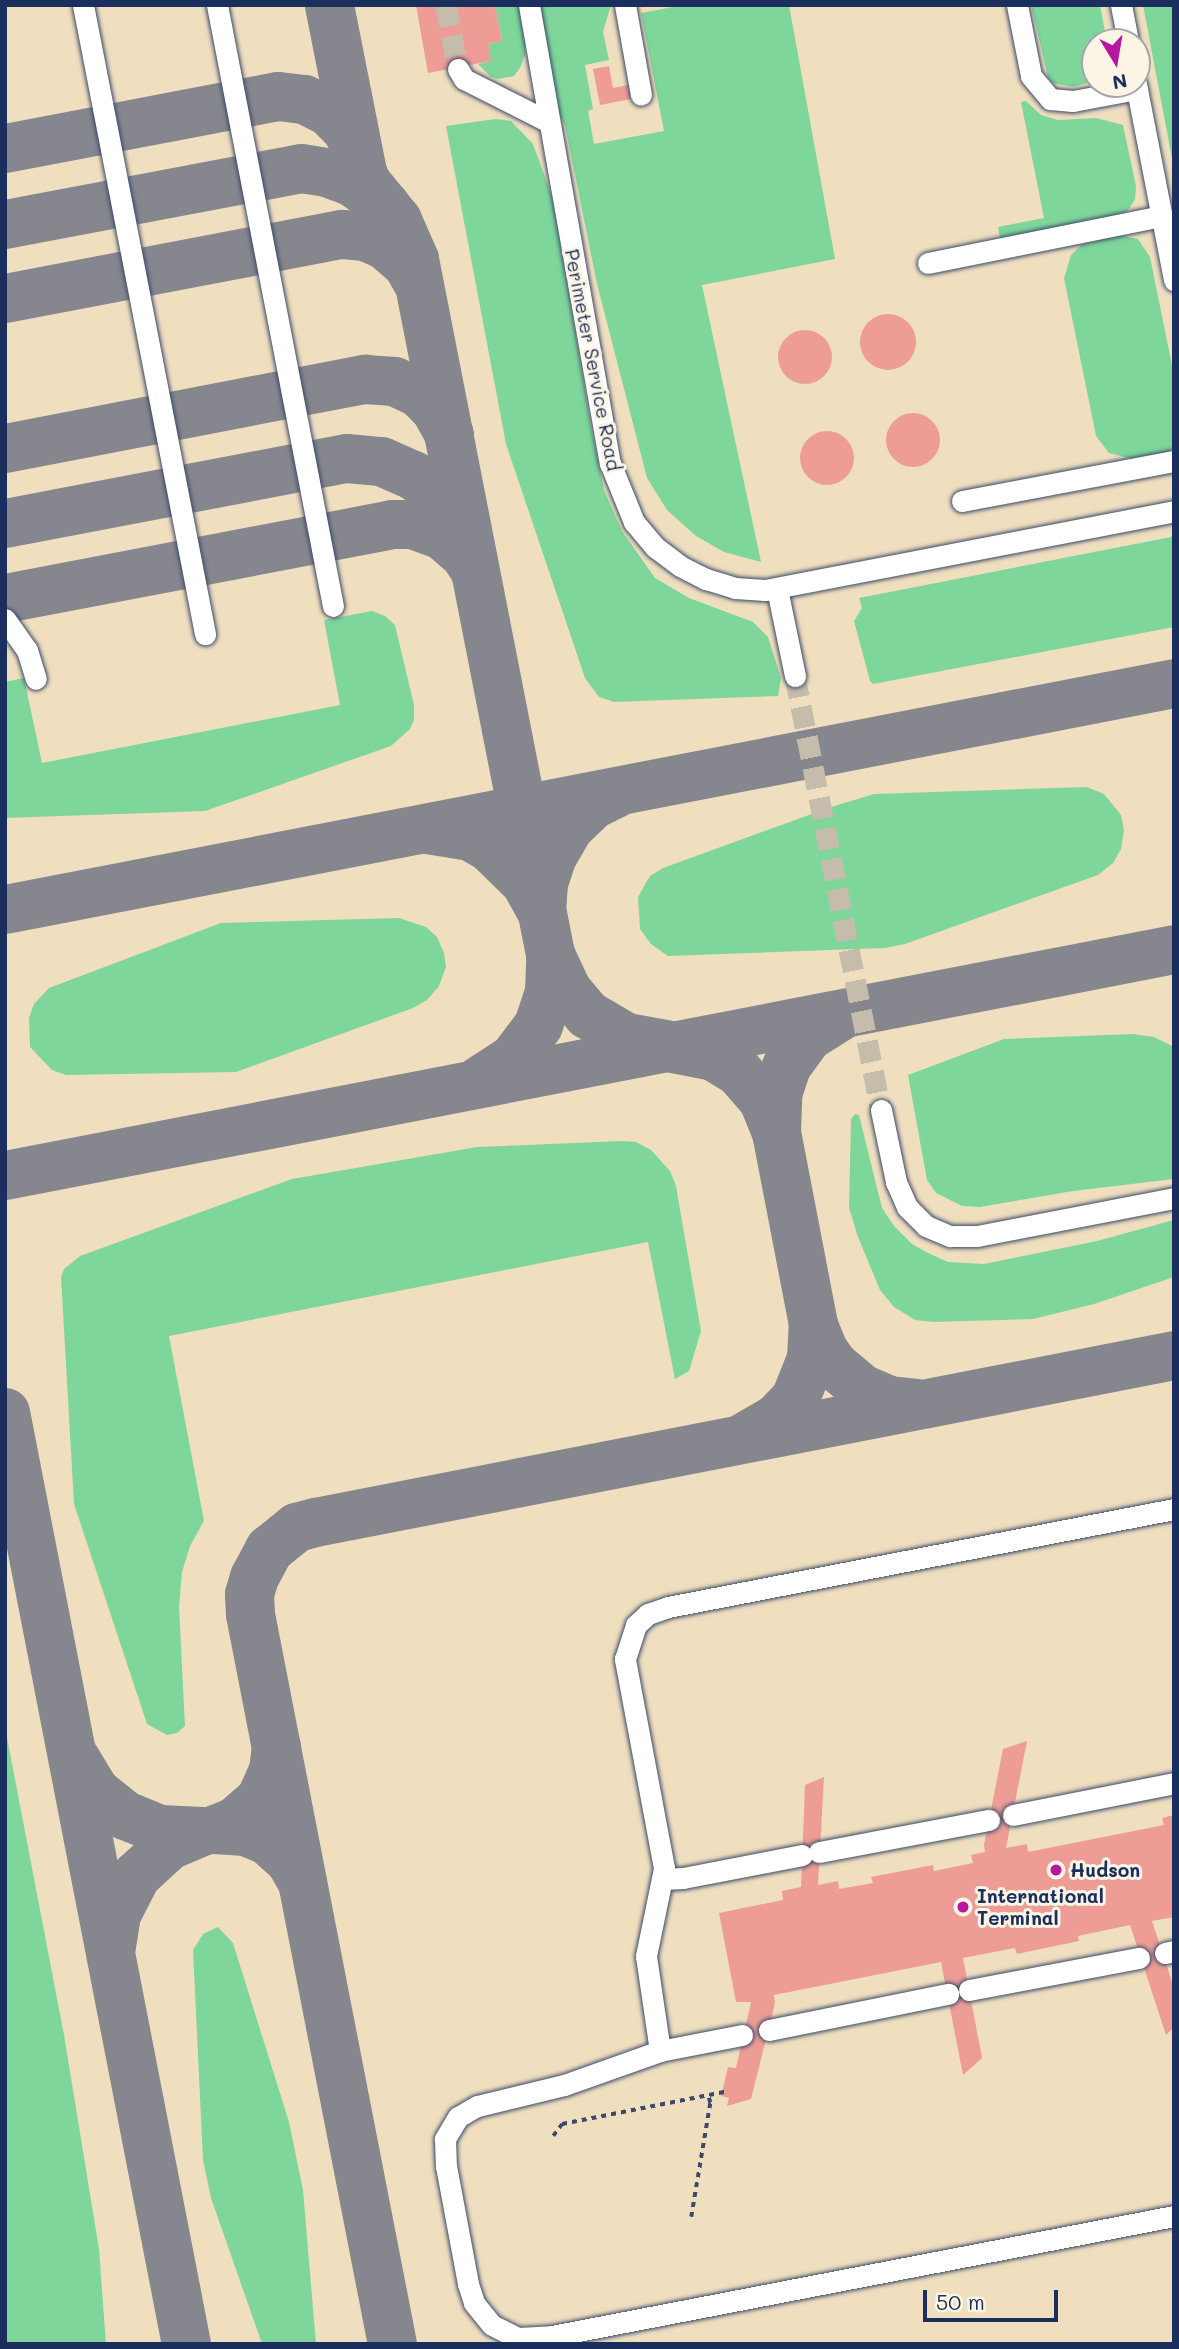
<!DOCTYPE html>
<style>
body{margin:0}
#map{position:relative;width:1179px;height:2349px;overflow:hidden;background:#f0dfbe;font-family:Mali,sans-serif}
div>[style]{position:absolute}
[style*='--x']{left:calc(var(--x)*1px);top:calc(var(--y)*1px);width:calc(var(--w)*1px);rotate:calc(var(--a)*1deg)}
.green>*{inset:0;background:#7fd69a}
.taxiway>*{height:49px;margin:-24.5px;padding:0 24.5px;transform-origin:24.5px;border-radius:24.5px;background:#86878e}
.building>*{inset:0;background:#ed9d95}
.round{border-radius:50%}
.minor-tunnel>*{height:21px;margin-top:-10.5px;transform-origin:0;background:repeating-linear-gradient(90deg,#c5bcab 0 21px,transparent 0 31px)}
.path>*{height:3.5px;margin-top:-1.75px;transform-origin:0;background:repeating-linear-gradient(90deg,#3b496c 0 5px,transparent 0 10px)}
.roads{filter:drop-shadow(0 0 2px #3b496c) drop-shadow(0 0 2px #3b496c)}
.minor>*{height:21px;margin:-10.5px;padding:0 10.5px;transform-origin:10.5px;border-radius:10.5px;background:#fff}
.dots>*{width:19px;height:19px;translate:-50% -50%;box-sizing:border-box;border:4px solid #fcf5e5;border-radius:50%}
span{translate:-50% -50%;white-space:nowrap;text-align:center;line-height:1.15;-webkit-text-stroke:6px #fcf5e5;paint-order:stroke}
.street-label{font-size:19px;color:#1b2f5e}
.poi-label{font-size:19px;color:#1b2f5e;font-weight:700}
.left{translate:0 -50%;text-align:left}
.frame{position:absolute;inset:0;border:7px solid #1b2f5e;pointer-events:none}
.north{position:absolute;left:1081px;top:28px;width:70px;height:70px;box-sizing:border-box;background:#fcf5e5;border:2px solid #a2a6af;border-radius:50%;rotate:169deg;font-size:19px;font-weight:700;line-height:28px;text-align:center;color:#1b2f5e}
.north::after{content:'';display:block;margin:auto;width:24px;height:32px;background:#b5179e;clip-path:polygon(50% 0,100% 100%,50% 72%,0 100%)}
.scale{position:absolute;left:923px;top:2290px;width:135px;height:32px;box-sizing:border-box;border:4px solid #1b2f5e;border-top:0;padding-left:9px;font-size:21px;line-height:24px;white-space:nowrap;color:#1b2f5e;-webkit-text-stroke:5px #fcf5e5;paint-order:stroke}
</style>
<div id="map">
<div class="green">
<i style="clip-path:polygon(495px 5px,518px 5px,525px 41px,525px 55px,520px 68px,514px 76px,498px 79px,491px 77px,478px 64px,491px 61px,488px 44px,502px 41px)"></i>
<i style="clip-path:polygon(540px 5px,611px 5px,603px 32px,609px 60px,585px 65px,593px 109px,588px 111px,594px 144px,664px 131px,641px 13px,683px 5px,789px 5px,835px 259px,702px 285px,761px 562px,724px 552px,696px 536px,667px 510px,647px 478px,597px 284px,565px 125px,559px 115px)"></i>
<i style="clip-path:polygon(1031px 5px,1100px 5px,1107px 42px,1095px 42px,1095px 81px,1073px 87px,1053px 83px,1048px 77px)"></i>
<i style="clip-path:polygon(1143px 5px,1174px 5px,1174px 169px)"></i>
<i style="clip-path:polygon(1026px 101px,1041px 115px,1058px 120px,1096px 118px,1123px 125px,1136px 186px,1135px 199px,1129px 209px,1121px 215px,1000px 238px,998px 227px,1044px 218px,1021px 102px)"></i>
<i style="clip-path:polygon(496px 119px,511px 121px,533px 144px,553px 199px,592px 432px,604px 490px,622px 531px,655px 578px,689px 598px,753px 622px,768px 637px,781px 678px,778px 696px,614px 702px,599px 697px,585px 678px,506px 444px,446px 126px)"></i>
<i style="clip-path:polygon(1118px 235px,1138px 239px,1150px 257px,1174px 375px,1174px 447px,1167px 454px,1136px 460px,1109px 453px,1096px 436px,1064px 278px,1071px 255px,1081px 245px)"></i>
<i style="clip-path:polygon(1174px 533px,1174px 627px,873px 684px,870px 681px,854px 621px,862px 608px,859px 598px,1171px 537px)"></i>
<i style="clip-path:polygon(372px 611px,385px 616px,395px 625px,414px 705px,414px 720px,410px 729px,391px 746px,205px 811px,5px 818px,5px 682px,24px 678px,42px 763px,340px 705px,324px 620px)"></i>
<i style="clip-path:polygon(1087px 787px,1104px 794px,1121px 815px,1124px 830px,1121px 849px,1113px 863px,1098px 875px,905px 944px,885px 948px,668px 956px,651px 944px,640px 929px,638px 897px,650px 876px,663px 868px,831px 807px,874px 794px)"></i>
<i style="clip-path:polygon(399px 918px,426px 927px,437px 937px,444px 953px,446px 967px,439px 986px,427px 1000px,413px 1008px,236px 1072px,66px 1075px,52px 1070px,30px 1047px,29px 1018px,34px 1004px,49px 988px,221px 923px)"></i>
<i style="clip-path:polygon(1133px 1034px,1154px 1037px,1174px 1047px,1174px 1179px,1073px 1191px,980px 1207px,962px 1206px,936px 1193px,927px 1180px,908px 1075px,1004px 1039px)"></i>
<i style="clip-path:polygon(855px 1114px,859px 1115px,882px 1208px,894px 1226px,912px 1244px,928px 1253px,948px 1262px,984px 1264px,1097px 1241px,1174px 1220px,1174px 1277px,1094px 1304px,1033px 1319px,934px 1322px,915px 1320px,894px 1307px,880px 1290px,858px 1237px,849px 1208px,851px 1119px)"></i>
<i style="clip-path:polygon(622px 1141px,636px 1142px,651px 1150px,670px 1171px,676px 1186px,701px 1331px,689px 1371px,675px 1379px,648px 1242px,169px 1336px,204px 1521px,190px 1546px,182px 1572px,179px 1606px,185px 1726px,177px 1733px,167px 1735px,147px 1724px,74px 1504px,61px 1277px,64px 1269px,80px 1256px,292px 1179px,477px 1147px)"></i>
<i style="clip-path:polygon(5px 1727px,64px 2035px,99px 2249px,106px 2344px,5px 2344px)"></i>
<i style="clip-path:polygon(218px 1927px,233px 1943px,289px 2122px,303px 2190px,316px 2344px,262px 2344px,211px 2198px,203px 2160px,193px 1950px,203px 1934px)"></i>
</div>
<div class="taxiway">
<i style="--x:329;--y:5;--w:170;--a:78.8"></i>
<i style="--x:362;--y:172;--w:11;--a:68"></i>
<i style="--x:366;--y:182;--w:49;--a:50.8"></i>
<i style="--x:397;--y:220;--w:43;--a:66.4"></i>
<i style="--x:414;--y:259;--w:708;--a:78.93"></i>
<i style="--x:5;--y:148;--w:278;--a:-10.8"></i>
<i style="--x:278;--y:96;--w:26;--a:7"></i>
<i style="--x:304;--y:99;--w:27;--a:27"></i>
<i style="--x:328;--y:111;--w:25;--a:45"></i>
<i style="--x:346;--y:129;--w:23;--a:61"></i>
<i style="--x:5;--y:224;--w:301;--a:-10.7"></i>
<i style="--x:301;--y:168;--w:25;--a:9"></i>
<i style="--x:326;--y:172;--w:27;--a:20"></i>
<i style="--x:351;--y:181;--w:42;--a:35.2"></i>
<i style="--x:5;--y:298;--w:343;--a:-10.8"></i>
<i style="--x:342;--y:234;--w:23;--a:5"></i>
<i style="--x:365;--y:236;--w:22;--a:24"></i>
<i style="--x:385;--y:245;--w:29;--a:41"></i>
<i style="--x:407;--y:264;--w:18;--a:61"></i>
<i style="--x:5;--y:448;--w:367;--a:-10.9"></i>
<i style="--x:365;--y:379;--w:29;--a:4"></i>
<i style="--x:394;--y:381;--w:26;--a:25"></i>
<i style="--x:418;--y:392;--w:24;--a:45"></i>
<i style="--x:435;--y:409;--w:29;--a:61"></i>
<i style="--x:5;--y:523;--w:347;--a:-10.8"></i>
<i style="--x:346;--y:458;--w:35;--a:5"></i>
<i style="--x:381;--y:461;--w:35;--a:24"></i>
<i style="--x:413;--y:475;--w:43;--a:37.4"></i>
<i style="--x:447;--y:501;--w:36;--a:60"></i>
<i style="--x:5;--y:598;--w:394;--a:-10.8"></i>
<i style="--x:392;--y:524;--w:20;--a:0"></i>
<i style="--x:412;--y:524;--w:32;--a:20"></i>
<i style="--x:442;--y:535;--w:29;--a:41"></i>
<i style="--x:464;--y:554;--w:17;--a:57"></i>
<i style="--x:427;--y:829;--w:44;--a:9.2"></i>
<i style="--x:470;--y:836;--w:22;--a:30"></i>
<i style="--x:489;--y:847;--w:50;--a:44.2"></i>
<i style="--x:525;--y:882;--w:33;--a:61"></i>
<i style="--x:541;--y:911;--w:28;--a:-86"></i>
<i style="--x:543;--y:883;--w:28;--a:-72"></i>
<i style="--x:552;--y:856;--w:32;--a:-60"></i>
<i style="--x:568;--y:828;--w:35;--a:-44"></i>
<i style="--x:593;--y:804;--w:25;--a:-26"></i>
<i style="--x:5;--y:909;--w:1191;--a:-10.94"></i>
<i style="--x:672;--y:1048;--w:42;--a:11"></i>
<i style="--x:713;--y:1056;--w:29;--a:31"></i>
<i style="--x:738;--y:1071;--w:38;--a:49"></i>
<i style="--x:763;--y:1100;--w:35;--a:68"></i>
<i style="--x:776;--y:1132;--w:38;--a:-88"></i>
<i style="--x:777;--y:1094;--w:29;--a:-72"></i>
<i style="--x:786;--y:1066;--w:37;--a:-54"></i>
<i style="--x:808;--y:1036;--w:39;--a:-32"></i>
<i style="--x:479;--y:1080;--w:40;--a:-32.9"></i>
<i style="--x:513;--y:1058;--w:41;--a:-52.9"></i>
<i style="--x:538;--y:1025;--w:35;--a:-72"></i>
<i style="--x:549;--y:992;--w:38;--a:-88"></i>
<i style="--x:550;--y:954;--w:38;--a:65"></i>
<i style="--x:566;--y:989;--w:33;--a:50"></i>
<i style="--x:587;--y:1014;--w:45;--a:30.5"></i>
<i style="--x:626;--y:1037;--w:41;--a:9.9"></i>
<i style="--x:776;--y:1132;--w:197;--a:79.1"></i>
<i style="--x:5;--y:1175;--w:1191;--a:-10.94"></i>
<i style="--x:5;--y:1412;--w:949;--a:79.01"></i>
<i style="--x:745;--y:1436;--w:34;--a:-30"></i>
<i style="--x:775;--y:1419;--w:29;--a:-46"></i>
<i style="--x:795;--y:1398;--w:43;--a:-68.2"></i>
<i style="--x:811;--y:1358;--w:33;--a:-87"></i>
<i style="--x:813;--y:1325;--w:27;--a:68"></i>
<i style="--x:823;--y:1350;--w:19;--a:54"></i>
<i style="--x:834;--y:1365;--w:35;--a:40"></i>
<i style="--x:861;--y:1388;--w:30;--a:23"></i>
<i style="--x:889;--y:1400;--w:27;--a:6"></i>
<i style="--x:276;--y:1746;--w:24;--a:97"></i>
<i style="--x:273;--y:1770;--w:32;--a:114"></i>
<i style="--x:260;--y:1799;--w:33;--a:139"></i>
<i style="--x:235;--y:1821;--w:22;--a:158"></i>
<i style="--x:215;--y:1829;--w:30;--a:4"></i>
<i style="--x:245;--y:1831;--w:24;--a:22"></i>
<i style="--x:267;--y:1840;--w:31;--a:42"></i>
<i style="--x:290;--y:1861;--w:24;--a:60"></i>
<i style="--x:75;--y:1758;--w:39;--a:59"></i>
<i style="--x:95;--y:1791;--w:38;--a:39"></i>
<i style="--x:125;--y:1815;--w:37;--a:22"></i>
<i style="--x:159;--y:1829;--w:43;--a:2.7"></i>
<i style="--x:202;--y:1831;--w:36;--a:157"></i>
<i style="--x:169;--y:1845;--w:45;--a:137.7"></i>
<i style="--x:136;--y:1875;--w:44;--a:117.1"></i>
<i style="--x:116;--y:1914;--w:33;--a:99"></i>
<i style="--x:392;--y:2344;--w:744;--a:-101.01"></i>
<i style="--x:250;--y:1614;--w:20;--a:-93"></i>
<i style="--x:249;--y:1594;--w:18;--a:-74"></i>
<i style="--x:254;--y:1577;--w:32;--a:-62"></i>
<i style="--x:269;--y:1549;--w:35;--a:-39"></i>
<i style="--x:296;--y:1527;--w:20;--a:-15"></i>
<i style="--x:315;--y:1522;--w:875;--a:-11"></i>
</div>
<div class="building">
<i style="clip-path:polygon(416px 5px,495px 5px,502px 41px,488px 44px,491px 61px,428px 73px)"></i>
<i style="clip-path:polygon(609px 66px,613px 88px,628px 85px,631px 99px,600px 105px,593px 69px)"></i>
<i class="round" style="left:860px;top:314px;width:56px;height:56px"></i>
<i class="round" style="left:778px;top:330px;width:54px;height:54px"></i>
<i class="round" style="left:886px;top:413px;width:54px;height:54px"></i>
<i class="round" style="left:800px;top:431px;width:54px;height:54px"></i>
<i style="clip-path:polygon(1027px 1741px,1006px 1848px,1027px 1844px,1028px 1852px,1164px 1825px,1162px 1818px,1174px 1815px,1174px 1917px,1152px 1921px,1174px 1988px,1174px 2027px,1166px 2035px,1130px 1925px,1078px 1936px,1079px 1941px,1017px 1954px,1015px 1948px,963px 1958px,982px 2058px,963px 2075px,941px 1962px,774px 1995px,775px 2003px,751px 2099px,727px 2106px,729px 2098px,721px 2096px,728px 2067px,736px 2068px,751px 2002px,736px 2002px,719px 1913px,783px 1900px,782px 1891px,801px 1887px,805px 1785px,824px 1777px,818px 1885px,838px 1881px,839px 1889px,873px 1883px,871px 1877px,933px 1865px,934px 1871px,973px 1863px,971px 1855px,985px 1852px,984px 1845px,1003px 1749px)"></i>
</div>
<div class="minor-tunnel">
<i style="--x:446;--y:5;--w:65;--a:79.4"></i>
<i style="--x:795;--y:676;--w:442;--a:78.8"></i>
</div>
<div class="path">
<i style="--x:553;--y:2136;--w:15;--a:-53"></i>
<i style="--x:562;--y:2124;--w:169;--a:-11.2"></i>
<i style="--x:691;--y:2217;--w:116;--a:-80.5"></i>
<i style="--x:710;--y:2103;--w:8;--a:-104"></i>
</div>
<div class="roads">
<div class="minor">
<i style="--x:83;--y:5;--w:641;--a:79.02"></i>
<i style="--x:217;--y:5;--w:612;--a:79.08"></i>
<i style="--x:529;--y:5;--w:465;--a:80"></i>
<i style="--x:610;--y:463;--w:64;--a:67.9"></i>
<i style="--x:634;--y:522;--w:33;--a:50"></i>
<i style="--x:655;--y:547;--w:31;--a:37"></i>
<i style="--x:680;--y:566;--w:29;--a:27"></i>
<i style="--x:706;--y:579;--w:30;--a:17"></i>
<i style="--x:735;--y:588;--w:30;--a:4"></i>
<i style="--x:765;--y:590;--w:417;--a:-10.9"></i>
<i style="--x:625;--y:5;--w:91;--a:79.9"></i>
<i style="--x:1017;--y:5;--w:72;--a:78.8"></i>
<i style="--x:1031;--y:76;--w:30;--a:50"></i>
<i style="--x:1050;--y:99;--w:23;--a:5"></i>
<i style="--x:1073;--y:101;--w:65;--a:-10.6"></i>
<i style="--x:1121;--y:5;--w:38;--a:79"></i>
<i style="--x:458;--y:69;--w:12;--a:59"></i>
<i style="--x:464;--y:79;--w:95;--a:26.8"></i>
<i style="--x:1136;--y:84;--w:200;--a:79"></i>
<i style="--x:928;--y:263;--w:239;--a:-11.4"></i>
<i style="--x:962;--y:501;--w:216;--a:-10.7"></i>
<i style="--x:777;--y:589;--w:89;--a:78.3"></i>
<i style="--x:5;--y:619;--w:38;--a:55"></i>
<i style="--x:27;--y:650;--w:30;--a:73"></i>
<i style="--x:881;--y:1110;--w:74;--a:78.2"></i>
<i style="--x:896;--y:1182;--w:27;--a:66"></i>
<i style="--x:907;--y:1207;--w:27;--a:45"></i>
<i style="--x:926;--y:1226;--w:26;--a:23"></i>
<i style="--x:950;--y:1236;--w:27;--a:0"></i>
<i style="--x:977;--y:1236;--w:201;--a:-10.9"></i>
<i style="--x:1013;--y:1815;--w:164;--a:-11.2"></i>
<i style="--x:819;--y:1852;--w:173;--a:-10.7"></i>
<i style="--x:663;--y:1879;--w:20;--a:-3"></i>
<i style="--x:683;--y:1878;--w:121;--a:-10.9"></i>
<i style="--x:1165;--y:1953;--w:9;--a:-13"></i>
<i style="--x:969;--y:1990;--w:173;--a:-10.7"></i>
<i style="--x:769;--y:2030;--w:183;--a:-11.4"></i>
<i style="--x:742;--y:2035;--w:84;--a:169"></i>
<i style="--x:660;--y:2051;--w:102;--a:160.5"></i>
<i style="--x:564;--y:2085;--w:89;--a:166.4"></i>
<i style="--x:477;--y:2106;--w:22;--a:150"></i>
<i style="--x:458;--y:2117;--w:26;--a:121"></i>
<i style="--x:445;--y:2139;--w:27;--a:88"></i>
<i style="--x:446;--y:2166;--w:120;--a:79.4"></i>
<i style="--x:468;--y:2284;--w:20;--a:72"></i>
<i style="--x:474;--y:2303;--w:28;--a:51"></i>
<i style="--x:492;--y:2325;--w:29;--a:27"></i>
<i style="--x:518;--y:2338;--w:34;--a:-3"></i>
<i style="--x:552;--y:2336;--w:633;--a:-10.92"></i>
<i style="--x:660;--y:2051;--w:96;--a:-98.4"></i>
<i style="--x:646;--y:1956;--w:90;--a:-78.4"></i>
<i style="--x:664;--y:1868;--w:213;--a:-100.6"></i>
<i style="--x:625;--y:1659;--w:36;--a:-72"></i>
<i style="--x:636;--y:1625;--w:16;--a:-43"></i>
<i style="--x:648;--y:1614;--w:21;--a:-19"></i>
<i style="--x:668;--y:1607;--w:515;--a:-10.96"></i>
</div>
</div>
<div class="dots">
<i style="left:1056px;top:1870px;background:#b5179e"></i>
<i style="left:963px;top:1907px;background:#b5179e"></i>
</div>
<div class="street-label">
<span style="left:593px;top:360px;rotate:79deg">Perimeter Service Road</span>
</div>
<div class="poi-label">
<span class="left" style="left:1070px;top:1870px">Hudson</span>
<span class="left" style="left:977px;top:1907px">International<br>Terminal</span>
</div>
<div class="frame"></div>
<div class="north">N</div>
<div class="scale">50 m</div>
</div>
